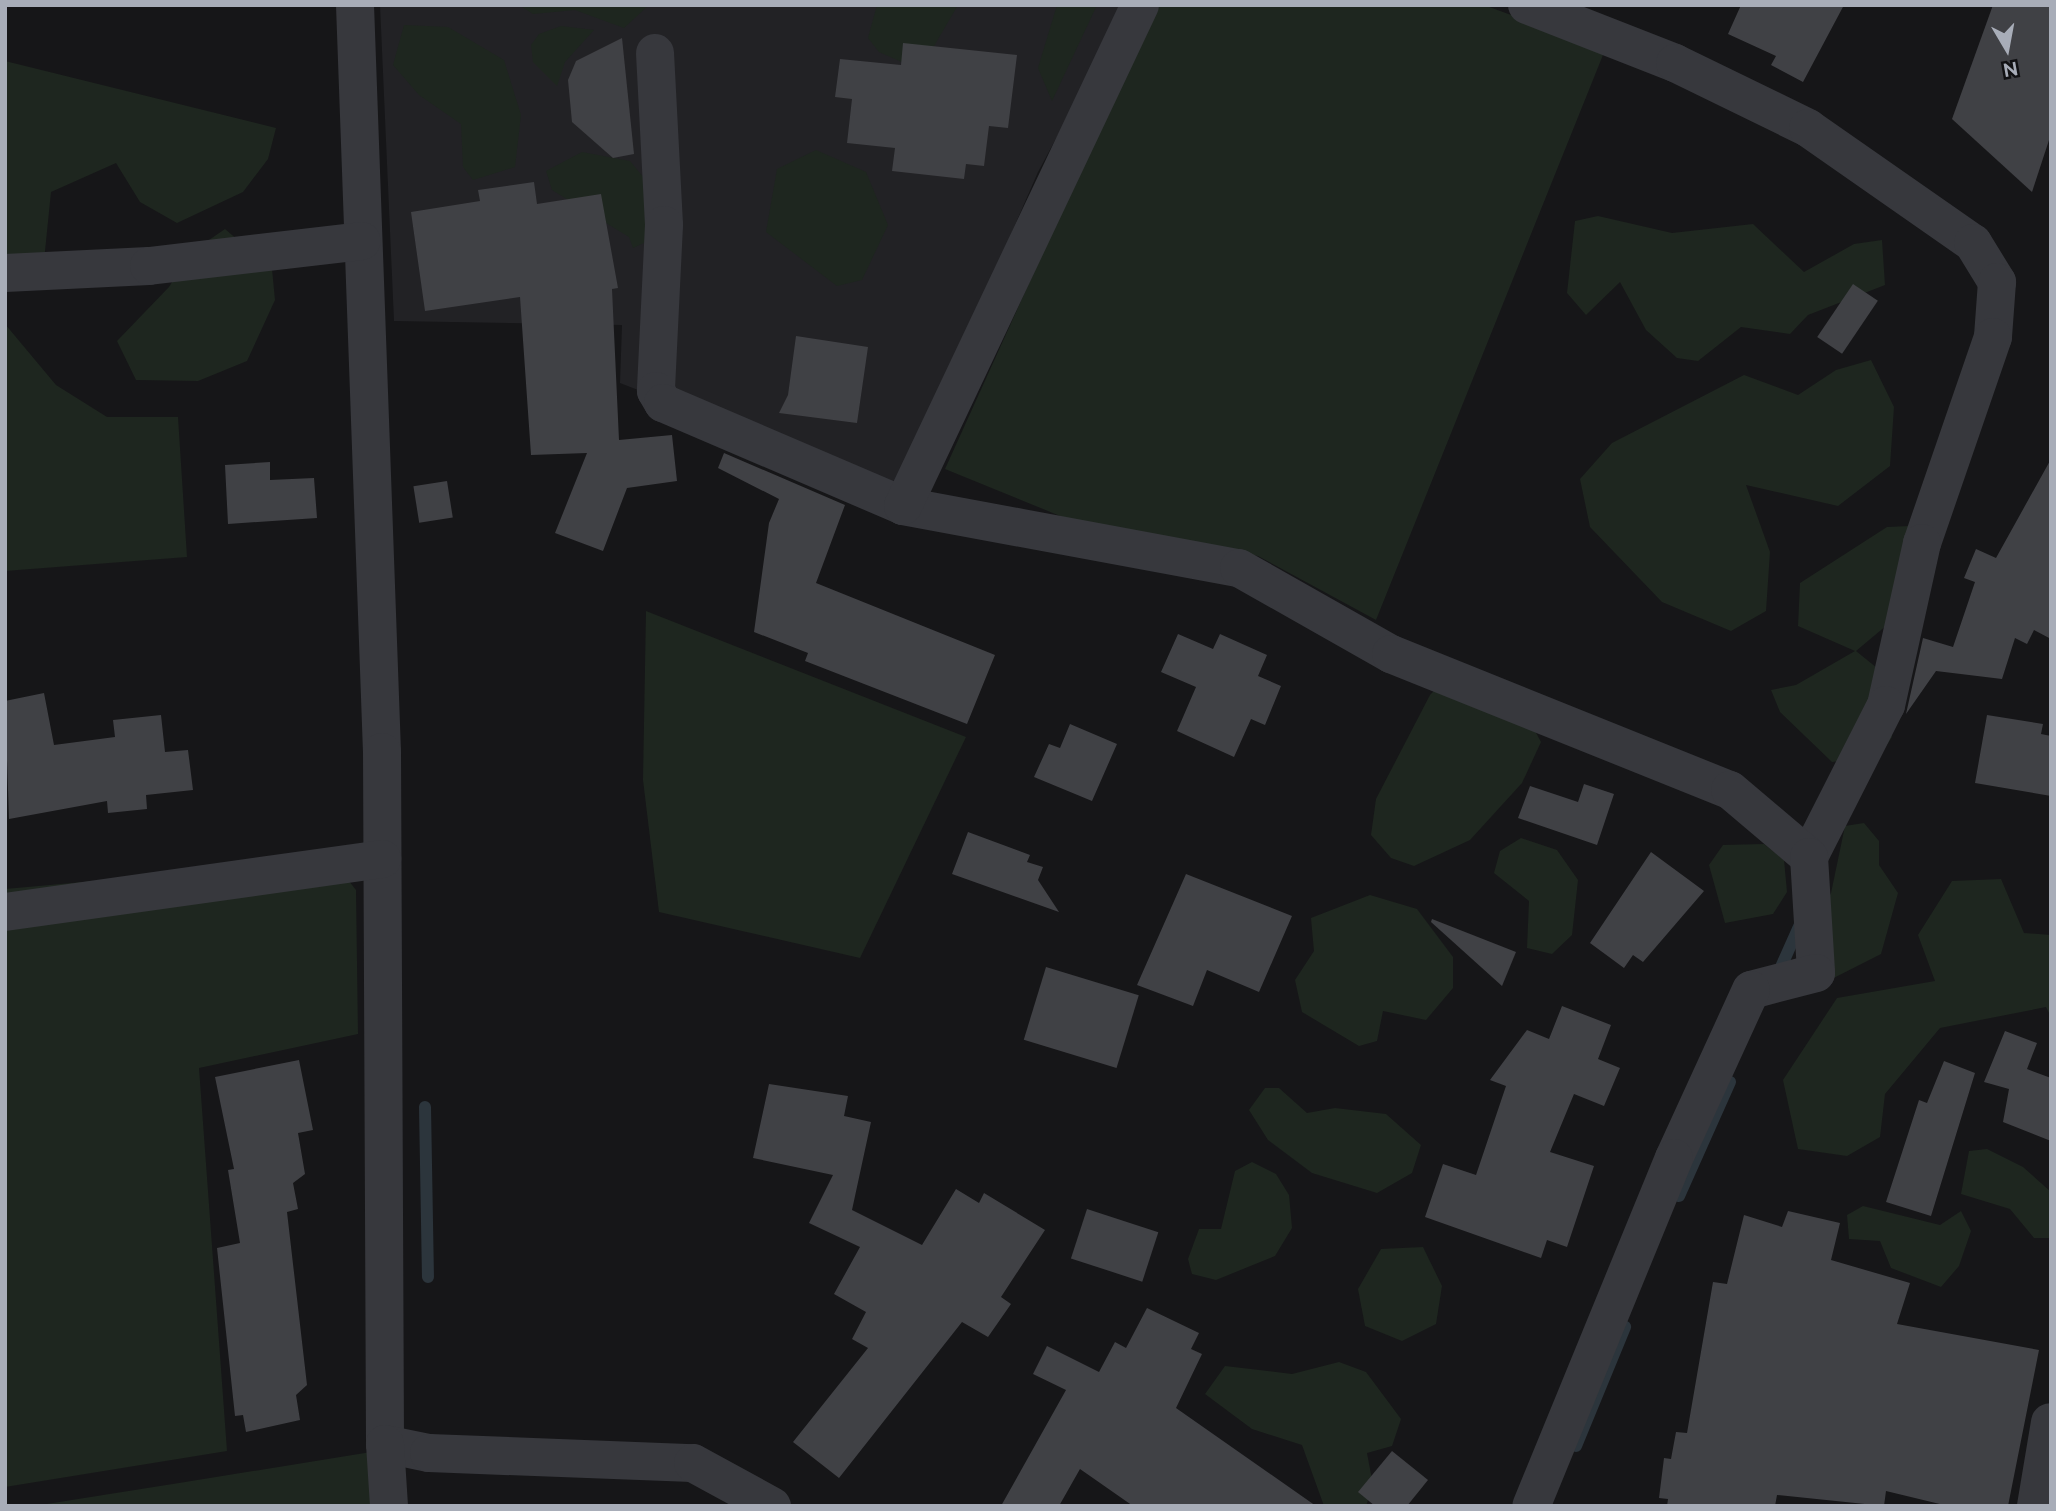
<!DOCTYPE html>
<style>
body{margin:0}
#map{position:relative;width:2056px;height:1511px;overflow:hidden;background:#161618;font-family:Raleway,sans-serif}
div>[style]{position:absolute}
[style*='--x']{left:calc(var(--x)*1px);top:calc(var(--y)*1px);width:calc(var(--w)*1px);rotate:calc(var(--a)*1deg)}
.built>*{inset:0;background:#222225}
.green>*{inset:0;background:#1e261f}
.stream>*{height:12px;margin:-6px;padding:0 6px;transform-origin:6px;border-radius:6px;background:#2c353c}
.building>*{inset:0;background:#404145;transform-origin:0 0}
.minor>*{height:38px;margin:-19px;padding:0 19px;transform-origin:19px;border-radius:19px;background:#37383d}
span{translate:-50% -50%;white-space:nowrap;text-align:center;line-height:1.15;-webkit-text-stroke:6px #111113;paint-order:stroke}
.frame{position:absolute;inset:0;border:7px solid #a8adb8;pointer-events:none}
.north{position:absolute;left:1972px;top:14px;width:70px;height:70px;-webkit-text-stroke:5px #111113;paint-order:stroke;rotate:170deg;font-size:19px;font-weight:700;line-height:28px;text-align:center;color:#a8adb8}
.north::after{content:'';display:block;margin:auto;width:24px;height:32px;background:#a8adb8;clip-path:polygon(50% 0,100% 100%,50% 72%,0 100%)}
</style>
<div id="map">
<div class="built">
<i style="clip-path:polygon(380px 5px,1128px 5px,1038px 172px,905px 478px,891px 488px,620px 383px,622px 325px,394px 321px)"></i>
</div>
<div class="green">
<i style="clip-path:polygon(519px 5px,649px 5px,624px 28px,575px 10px,533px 14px)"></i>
<i style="clip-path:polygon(877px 5px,958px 5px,920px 70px,879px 52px,868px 38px)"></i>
<i style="clip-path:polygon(1057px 5px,1097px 5px,1052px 101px,1038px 68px)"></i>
<i style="clip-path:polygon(1155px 5px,1484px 5px,1605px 50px,1376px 620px,1258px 556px,1070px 520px,945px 469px)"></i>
<i style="clip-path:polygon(404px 25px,448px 27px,504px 60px,521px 115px,515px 167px,473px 180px,463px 167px,461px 124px,419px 95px,393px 65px)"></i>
<i style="clip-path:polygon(561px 26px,594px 30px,565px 62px,557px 86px,533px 62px,531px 45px,539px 34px)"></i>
<i style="clip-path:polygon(5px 61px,276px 128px,268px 159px,243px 192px,177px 223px,140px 202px,116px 163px,51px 192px,44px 261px,5px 263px)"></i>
<i style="clip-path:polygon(816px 150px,866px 172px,888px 225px,862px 280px,837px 286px,766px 232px,777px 169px)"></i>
<i style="clip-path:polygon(582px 152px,630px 161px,644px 178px,646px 242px,633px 248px,629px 237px,552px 190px,546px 171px)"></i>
<i style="clip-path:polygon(1598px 216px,1672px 233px,1753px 224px,1804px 272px,1854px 244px,1882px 240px,1885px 285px,1808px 315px,1790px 334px,1741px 327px,1698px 361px,1677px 358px,1646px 330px,1620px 282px,1586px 315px,1567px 293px,1575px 221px)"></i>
<i style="clip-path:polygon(225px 229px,272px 269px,275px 300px,247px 361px,198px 381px,136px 380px,117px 341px,169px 287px,190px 253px)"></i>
<i style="clip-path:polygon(5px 324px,56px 385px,107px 417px,178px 417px,187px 557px,5px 571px)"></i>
<i style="clip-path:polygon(1871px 360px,1894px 407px,1890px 466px,1838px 506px,1746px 485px,1770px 552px,1766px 611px,1731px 631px,1662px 602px,1590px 527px,1580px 479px,1612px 443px,1744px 375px,1798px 395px,1836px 370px)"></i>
<i style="clip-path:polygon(1910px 526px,1887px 625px,1856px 651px,1877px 668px,1892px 737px,1879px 757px,1832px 762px,1780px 712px,1771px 690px,1796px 685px,1855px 651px,1798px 626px,1800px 583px,1887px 527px)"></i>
<i style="clip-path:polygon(646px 611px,966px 737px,860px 958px,659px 912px,643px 780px)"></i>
<i style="clip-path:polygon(1456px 667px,1526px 714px,1541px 742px,1522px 783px,1470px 840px,1414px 866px,1391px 858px,1371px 835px,1376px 799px,1430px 695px)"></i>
<i style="clip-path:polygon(1864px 823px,1879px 841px,1879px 865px,1898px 893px,1881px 954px,1812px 989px,1810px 933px,1831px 893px,1845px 826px)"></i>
<i style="clip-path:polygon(1521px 838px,1557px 850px,1578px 880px,1572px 935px,1552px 954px,1527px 948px,1529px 901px,1494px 873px,1500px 851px)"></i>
<i style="clip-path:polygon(1764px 844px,1784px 860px,1787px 892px,1773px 914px,1725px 923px,1709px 865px,1723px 845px)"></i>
<i style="clip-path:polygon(338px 867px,356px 890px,358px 1034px,199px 1068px,227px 1451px,5px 1487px,5px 889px,205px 871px)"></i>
<i style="clip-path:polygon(2001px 879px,2024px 933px,2051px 935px,2051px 1017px,2046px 1007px,1940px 1028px,1885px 1094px,1880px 1137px,1847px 1156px,1798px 1149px,1783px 1080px,1837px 998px,1935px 981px,1918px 935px,1952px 881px)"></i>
<i style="clip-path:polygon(1370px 895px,1417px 909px,1453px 957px,1453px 988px,1426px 1020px,1383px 1011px,1377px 1041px,1359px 1046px,1302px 1012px,1295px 980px,1314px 951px,1311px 918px)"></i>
<i style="clip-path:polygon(1265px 1088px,1279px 1088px,1307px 1113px,1335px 1108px,1386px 1114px,1421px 1145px,1412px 1173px,1377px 1193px,1312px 1173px,1268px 1140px,1249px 1110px)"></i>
<i style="clip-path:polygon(1987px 1149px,2023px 1167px,2051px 1192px,2051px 1238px,2034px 1238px,2010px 1209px,1961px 1194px,1969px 1151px)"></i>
<i style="clip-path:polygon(1252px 1162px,1276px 1174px,1289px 1195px,1292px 1228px,1275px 1256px,1216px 1280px,1192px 1274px,1188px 1259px,1199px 1229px,1221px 1229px,1235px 1171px)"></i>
<i style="clip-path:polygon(1863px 1206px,1940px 1225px,1961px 1211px,1971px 1231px,1959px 1266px,1941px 1287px,1891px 1268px,1880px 1241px,1849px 1239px,1847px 1215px)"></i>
<i style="clip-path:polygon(1423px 1247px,1442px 1286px,1436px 1324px,1402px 1341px,1365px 1326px,1358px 1289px,1381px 1249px)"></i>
<i style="clip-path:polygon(1339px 1362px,1366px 1372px,1401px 1419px,1392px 1446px,1367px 1453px,1373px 1485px,1366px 1506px,1324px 1506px,1302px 1445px,1252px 1429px,1205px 1394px,1225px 1366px,1292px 1374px)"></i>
<i style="clip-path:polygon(371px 1452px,373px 1506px,34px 1506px,179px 1483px)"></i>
</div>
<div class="stream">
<i style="--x:1777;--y:976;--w:59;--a:-66"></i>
<i style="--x:425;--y:1107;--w:170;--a:89"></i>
<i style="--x:1679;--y:1196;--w:125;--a:-65.9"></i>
<i style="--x:1576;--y:1446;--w:129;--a:-67.6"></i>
</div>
<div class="building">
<i style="clip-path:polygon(1741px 5px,1844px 5px,1803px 82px,1771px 65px,1776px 56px,1728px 34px)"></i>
<i style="clip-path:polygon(1993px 5px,2051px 5px,2051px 134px,2032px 192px,1952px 119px)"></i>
<i style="clip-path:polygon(622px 38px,634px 154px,613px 158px,572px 122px,568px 80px,576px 61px)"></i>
<i style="clip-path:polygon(903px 43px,1017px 55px,1008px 128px,989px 126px,984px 166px,966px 164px,964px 179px,892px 171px,895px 148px,847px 143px,852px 99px,835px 97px,840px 59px,901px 65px)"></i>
<i style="clip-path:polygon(534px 182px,537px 204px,601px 194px,618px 288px,612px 289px,619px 440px,672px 435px,677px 481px,627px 488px,603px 551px,555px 533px,587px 453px,531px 455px,520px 297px,425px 311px,411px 212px,480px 201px,478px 190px)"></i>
<i style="left:1853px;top:284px;width:30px;height:64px;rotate:34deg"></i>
<i style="clip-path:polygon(796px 336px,868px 347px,857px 423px,779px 413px,788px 395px)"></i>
<i style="clip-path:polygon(724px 453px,845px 505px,816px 583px,995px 655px,967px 724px,805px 661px,808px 653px,754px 632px,769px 523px,779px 499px,718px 468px)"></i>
<i style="clip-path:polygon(2051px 459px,2051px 639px,2034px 630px,2027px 644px,2015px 638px,2002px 679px,1936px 671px,1906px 714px,1923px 638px,1953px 647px,1975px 582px,1964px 578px,1976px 549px,1996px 558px)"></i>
<i style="clip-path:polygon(270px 462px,270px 480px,314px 478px,317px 518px,228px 524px,225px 465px)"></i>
<i style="left:447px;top:481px;width:37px;height:34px;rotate:81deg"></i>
<i style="clip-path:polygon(1178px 634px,1213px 649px,1220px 634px,1267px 655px,1258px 676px,1281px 686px,1265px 725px,1251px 719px,1234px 757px,1177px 731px,1196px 687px,1161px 672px)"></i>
<i style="clip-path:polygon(44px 693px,54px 745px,115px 737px,113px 720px,161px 715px,165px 752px,188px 750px,193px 790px,146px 795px,147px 809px,108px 813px,107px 801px,9px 819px,5px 701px)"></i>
<i style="clip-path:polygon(1987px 715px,2043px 724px,2041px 734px,2051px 736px,2051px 796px,1975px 783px)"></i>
<i style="clip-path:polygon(1070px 724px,1117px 744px,1092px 801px,1034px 777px,1049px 744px,1060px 748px)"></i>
<i style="clip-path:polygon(1584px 784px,1614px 794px,1597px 845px,1518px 818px,1530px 786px,1578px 802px)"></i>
<i style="clip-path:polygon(968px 832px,1030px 855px,1027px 862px,1043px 867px,1038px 880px,1059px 912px,952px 874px)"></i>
<i style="clip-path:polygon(1651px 852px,1704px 891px,1643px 962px,1633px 955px,1624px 968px,1590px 943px)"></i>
<i style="clip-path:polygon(1186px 874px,1292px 916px,1259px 992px,1207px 970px,1193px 1006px,1137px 985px)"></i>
<i style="clip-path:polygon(1432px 919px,1516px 952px,1502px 986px,1431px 922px)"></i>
<i style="left:1046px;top:967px;width:97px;height:76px;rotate:17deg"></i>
<i style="clip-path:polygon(1562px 1006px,1611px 1025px,1598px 1059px,1620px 1068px,1604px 1106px,1574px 1094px,1550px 1152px,1594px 1166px,1567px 1247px,1547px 1240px,1541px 1258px,1425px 1217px,1443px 1164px,1476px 1175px,1506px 1086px,1490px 1080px,1527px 1030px,1549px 1039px)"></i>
<i style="clip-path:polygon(2005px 1031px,2037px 1043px,2027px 1069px,2051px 1078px,2051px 1141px,2003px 1122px,2009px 1089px,1984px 1082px)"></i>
<i style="clip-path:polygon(299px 1060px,313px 1130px,298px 1133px,305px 1174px,293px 1183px,298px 1209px,287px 1212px,307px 1385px,296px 1395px,300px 1420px,246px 1432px,243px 1415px,235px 1416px,217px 1248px,240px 1243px,228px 1170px,234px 1169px,215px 1077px)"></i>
<i style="clip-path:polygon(1944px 1061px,1975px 1073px,1931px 1216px,1886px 1202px,1919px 1100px,1927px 1103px)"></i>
<i style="clip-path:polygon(769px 1084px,848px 1096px,844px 1116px,871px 1122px,852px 1210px,922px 1245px,956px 1189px,979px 1203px,984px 1193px,1045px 1230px,1001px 1297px,1011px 1304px,988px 1337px,962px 1322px,839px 1478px,793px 1442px,868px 1348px,852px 1339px,866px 1312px,834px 1294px,860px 1247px,809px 1223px,833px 1175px,753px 1158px)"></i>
<i style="left:1087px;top:1209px;width:75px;height:52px;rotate:18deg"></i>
<i style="clip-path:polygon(1788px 1211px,1840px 1223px,1831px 1260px,1910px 1283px,1897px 1324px,2039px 1350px,2008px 1506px,1948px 1506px,1886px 1491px,1884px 1506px,1777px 1495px,1775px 1506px,1667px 1506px,1668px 1499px,1659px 1498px,1664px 1458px,1671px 1459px,1676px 1432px,1687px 1433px,1713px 1282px,1727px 1284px,1744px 1215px,1782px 1227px)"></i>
<i style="clip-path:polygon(1147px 1308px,1199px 1333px,1191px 1349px,1202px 1354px,1176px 1408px,1316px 1506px,1133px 1506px,1080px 1469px,1059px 1506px,1001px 1506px,1066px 1390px,1033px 1374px,1047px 1346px,1099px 1372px,1115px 1342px,1126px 1348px)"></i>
<i style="clip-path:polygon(1392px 1451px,1428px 1480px,1407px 1506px,1375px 1506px,1358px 1492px)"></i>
</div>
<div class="minor">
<i style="--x:355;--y:5;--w:747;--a:87.93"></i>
<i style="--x:382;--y:752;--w:692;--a:89.75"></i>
<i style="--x:385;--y:1444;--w:45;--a:11.6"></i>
<i style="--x:429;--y:1453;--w:264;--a:2.2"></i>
<i style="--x:693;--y:1463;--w:90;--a:28.6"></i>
<i style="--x:1527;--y:5;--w:159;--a:21.4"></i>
<i style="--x:1675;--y:63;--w:148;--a:26"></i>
<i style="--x:1808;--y:128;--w:201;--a:34.9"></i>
<i style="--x:1973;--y:243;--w:46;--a:58.4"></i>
<i style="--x:1997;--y:282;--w:55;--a:94.2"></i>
<i style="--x:1993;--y:337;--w:218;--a:109"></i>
<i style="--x:1922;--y:543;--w:166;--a:102.5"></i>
<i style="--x:1886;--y:705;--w:170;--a:116.9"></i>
<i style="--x:655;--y:53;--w:172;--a:87"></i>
<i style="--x:664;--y:225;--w:166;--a:92.8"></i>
<i style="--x:656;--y:391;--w:14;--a:60"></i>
<i style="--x:663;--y:403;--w:261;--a:23.2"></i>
<i style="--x:903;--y:506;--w:342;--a:10.5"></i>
<i style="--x:1239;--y:568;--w:175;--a:29.5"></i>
<i style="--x:1391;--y:654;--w:365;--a:21.9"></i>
<i style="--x:1730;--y:790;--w:104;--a:40.3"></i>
<i style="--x:1809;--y:857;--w:116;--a:86.5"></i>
<i style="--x:1816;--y:973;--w:67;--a:165.3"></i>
<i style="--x:1751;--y:990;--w:185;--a:114.6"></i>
<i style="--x:1674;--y:1158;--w:376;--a:112.3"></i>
<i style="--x:5;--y:273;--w:144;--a:-2.8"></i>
<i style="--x:149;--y:266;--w:214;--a:-6.7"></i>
<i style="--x:903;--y:506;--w:554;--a:-64.68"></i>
<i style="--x:5;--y:912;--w:381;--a:-8"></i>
<i style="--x:385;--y:1444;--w:62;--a:86.3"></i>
<i style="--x:2036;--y:1506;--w:85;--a:-80.5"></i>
</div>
<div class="frame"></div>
<div class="north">N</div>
</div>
